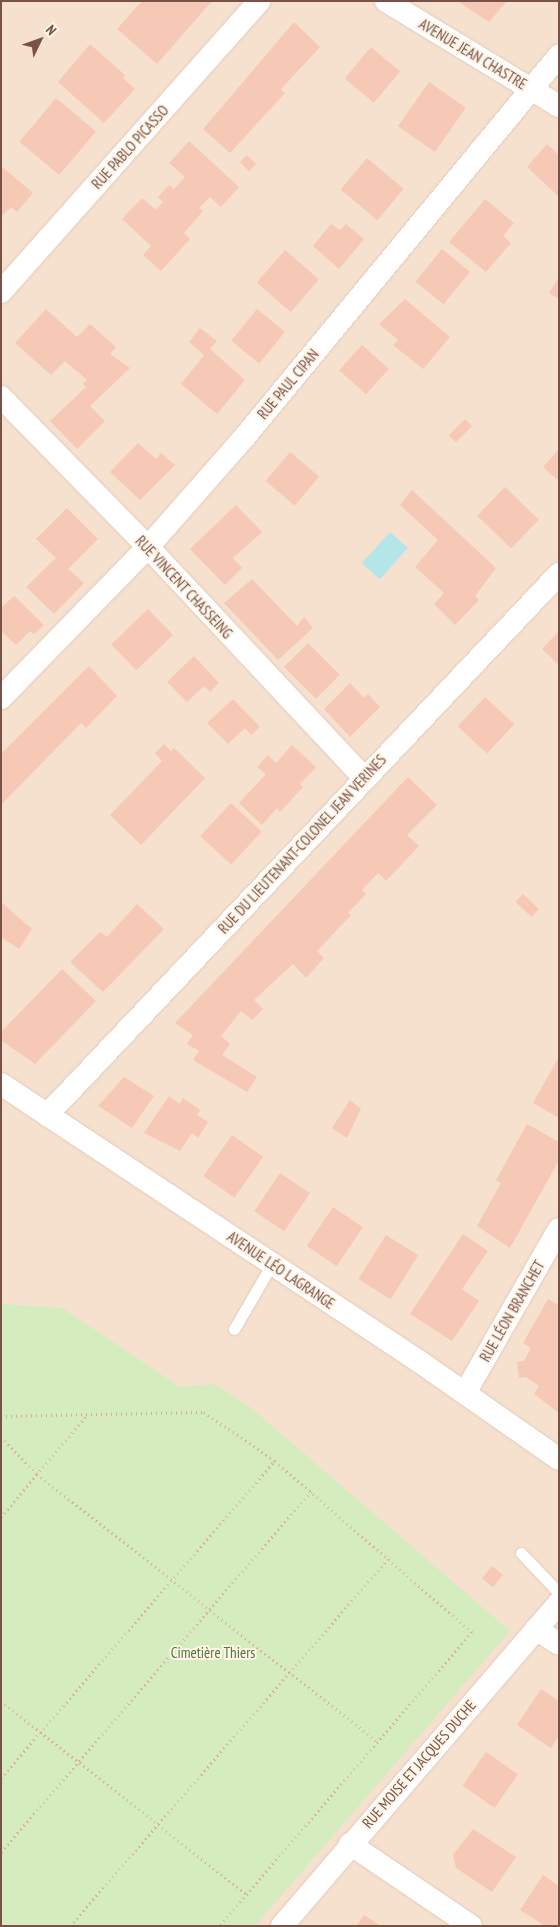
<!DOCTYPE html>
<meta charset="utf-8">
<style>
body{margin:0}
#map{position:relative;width:560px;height:1927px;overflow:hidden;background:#feefe0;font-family:"PT Sans Narrow",sans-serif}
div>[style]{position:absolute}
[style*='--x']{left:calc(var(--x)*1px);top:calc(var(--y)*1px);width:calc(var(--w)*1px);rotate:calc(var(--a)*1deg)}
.residential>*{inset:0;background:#f6e0ce;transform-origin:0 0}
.green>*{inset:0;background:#d5ecbe}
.water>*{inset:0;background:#b4e5e8;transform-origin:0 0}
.building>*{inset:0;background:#f5c9b6;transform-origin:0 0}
.path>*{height:3px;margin-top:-1.5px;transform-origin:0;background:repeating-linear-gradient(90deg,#d9ac9a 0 1px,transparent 0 5px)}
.roads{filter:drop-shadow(0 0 1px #e2cbbc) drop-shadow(0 0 1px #e2cbbc)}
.service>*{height:11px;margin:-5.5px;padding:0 5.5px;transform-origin:5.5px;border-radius:5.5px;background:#fff}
.minor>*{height:22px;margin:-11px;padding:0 11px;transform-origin:11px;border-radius:11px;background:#fff}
span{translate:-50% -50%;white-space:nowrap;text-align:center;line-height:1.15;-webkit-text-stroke:4px #fff4e8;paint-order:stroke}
.street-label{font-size:15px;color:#765346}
.park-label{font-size:15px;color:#52773b}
.frame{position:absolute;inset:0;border:2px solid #765346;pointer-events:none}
.north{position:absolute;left:15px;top:15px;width:50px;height:50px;-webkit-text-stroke:4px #fff4e8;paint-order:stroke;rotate:48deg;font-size:14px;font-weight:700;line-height:20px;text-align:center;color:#765346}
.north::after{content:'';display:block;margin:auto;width:18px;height:22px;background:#765346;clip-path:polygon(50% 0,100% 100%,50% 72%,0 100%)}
</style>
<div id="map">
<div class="residential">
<i style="left:1px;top:1px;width:558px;height:1925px"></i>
</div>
<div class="green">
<i style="clip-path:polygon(1px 1304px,62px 1308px,180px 1387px,214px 1384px,250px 1407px,510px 1631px,255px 1926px,1px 1926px)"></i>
</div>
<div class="water">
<i style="left:390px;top:532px;width:24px;height:42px;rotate:42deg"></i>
</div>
<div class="building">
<i style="clip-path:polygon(142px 1px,212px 1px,157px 64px,117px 29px)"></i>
<i style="clip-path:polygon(457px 1px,507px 1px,489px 22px)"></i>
<i style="clip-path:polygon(294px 22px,320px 47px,281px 89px,285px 93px,230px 153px,203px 129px)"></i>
<i style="clip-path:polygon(90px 44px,125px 75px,123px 78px,135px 89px,104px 123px,58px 82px)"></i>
<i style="left:371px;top:47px;width:38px;height:41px;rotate:40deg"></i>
<i style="left:429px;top:82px;width:45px;height:54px;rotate:35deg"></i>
<i style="left:56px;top:98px;width:52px;height:57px;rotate:40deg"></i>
<i style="clip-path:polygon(189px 141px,239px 187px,221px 207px,210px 197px,199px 208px,203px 211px,184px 233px,190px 239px,161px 271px,143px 255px,151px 246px,122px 219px,142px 198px,156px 210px,163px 202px,158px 197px,169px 185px,174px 189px,185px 177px,169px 163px)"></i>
<i style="clip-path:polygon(547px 144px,559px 155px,558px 196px,527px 167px)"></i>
<i style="left:247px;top:155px;width:13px;height:10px;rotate:45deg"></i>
<i style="left:367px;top:158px;width:48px;height:41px;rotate:40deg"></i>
<i style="clip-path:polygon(1px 166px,33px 193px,17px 212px,11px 207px,1px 217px)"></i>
<i style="clip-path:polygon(485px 199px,514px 223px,503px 236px,511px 243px,486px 272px,449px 242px)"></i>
<i style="clip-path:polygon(331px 224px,340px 230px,346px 224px,364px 239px,339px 269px,313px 246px)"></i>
<i style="left:442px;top:249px;width:36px;height:42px;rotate:39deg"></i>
<i style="left:285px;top:250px;width:45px;height:43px;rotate:41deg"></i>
<i style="clip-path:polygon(559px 277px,559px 299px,549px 293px)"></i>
<i style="clip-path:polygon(405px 299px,450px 337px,423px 369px,393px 345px,398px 340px,379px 324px)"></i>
<i style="clip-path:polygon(46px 309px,77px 337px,90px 324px,116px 347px,110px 354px,130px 368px,90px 406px,105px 421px,77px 449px,50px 421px,86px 387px,83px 384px,87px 380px,65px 361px,51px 375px,15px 343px)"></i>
<i style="left:257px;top:309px;width:36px;height:41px;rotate:39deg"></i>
<i style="clip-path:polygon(200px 328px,217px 341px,210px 349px,245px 380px,217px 414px,181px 384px,204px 355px,189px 342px)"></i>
<i style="left:362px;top:345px;width:36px;height:34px;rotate:42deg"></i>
<i style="left:465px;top:419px;width:10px;height:23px;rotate:45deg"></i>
<i style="clip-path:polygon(138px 443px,156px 459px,161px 453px,175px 465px,140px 500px,110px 472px)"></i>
<i style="clip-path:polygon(559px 449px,559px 481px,543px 467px)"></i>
<i style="left:290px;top:452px;width:38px;height:38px;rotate:40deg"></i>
<i style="left:505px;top:487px;width:47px;height:40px;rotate:44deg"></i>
<i style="clip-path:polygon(412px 490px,496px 568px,475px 596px,479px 600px,455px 625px,434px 604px,444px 593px,415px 567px,438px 540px,400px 505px)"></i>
<i style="clip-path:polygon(236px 505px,262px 532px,233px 558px,242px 568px,225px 585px,190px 549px)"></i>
<i style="clip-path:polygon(67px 508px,98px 539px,68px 569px,84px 583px,54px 614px,26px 587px,56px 558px,36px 539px)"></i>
<i style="clip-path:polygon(252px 579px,297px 626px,304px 617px,313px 628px,278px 660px,224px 603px)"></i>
<i style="clip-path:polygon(14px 596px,44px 625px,34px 634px,30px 631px,16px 645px,1px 631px,1px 608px)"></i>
<i style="left:148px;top:609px;width:36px;height:51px;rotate:46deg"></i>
<i style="clip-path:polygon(559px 631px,559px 665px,542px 649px)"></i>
<i style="left:308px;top:643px;width:45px;height:34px;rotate:45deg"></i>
<i style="clip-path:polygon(194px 656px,219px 683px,210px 692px,204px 686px,187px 702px,167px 682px)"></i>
<i style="clip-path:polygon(89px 666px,117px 696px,86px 728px,81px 723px,1px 805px,1px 754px)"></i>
<i style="clip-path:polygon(350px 683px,364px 698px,368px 694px,380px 707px,350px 737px,324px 709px)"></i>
<i style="left:485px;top:697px;width:40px;height:40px;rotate:43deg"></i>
<i style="clip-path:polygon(233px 699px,260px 727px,251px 735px,245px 728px,228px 744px,207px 723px)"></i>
<i style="clip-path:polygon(164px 744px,171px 751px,174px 748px,205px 778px,141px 845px,110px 815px,162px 761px,155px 753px)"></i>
<i style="clip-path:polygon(292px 745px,316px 767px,300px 784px,303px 787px,280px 812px,277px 808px,262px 825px,239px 803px,266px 774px,257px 767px,268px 755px,276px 763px)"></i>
<i style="clip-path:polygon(408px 777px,437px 805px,407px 835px,419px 846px,386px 881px,378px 873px,362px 890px,366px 894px,348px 913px,351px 915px,317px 951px,324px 958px,306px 978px,293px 964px,254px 1000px,263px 1009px,252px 1020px,241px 1011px,221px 1036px,230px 1044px,222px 1055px,257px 1077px,247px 1092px,193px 1060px,199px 1051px,187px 1044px,193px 1035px,175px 1023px)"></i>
<i style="left:231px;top:803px;width:42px;height:45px;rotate:43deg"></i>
<i style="left:523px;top:894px;width:22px;height:11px;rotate:43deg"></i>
<i style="clip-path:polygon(1px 902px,32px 929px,19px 949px,1px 937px)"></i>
<i style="clip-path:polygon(137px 904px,164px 929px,103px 992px,70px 962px,100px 932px,107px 937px)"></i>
<i style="clip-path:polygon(62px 969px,96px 1001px,35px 1064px,1px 1040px,1px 1032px)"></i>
<i style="clip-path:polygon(559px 1057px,559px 1118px,533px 1103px)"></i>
<i style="clip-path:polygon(124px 1077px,154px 1096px,132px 1128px,98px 1106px)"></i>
<i style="clip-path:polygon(169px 1096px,180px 1104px,183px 1098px,200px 1110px,197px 1115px,208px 1122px,198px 1138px,192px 1133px,180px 1151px,144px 1133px)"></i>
<i style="clip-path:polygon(350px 1100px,361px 1109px,347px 1138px,332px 1128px)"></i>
<i style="clip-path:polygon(527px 1124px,559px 1142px,559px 1160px,510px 1248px,477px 1226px,501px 1183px,496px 1180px)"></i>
<i style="left:232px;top:1135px;width:38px;height:50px;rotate:35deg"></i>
<i style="left:280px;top:1173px;width:36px;height:46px;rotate:34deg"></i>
<i style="left:333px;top:1207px;width:36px;height:47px;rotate:34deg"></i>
<i style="clip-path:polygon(463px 1234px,488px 1251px,462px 1289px,479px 1301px,452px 1341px,410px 1314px)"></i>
<i style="left:386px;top:1235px;width:38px;height:52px;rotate:32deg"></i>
<i style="clip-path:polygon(548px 1299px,559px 1305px,559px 1413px,534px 1394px,539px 1386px,526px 1377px,519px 1378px,517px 1362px,524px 1361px,531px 1348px,523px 1343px)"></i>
<i style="left:492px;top:1566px;width:14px;height:16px;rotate:39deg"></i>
<i style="clip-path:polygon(541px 1689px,559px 1701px,559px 1735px,551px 1748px,517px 1725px)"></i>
<i style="left:486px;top:1752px;width:39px;height:41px;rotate:35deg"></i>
<i style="clip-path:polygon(473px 1829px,516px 1857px,492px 1892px,456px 1868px,453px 1855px)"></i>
<i style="clip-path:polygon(543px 1875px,559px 1886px,559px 1926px,545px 1926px,520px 1910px)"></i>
<i style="clip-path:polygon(364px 1915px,381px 1926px,356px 1926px)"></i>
</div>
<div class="path">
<i style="--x:1;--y:1416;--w:203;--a:-1.1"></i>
<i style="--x:204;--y:1412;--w:86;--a:34.6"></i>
<i style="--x:275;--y:1461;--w:261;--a:41"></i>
<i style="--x:472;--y:1632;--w:388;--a:130.7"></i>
<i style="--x:1;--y:1437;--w:52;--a:45.8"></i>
<i style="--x:37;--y:1474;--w:433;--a:38.2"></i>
<i style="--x:1;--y:1517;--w:133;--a:-49.9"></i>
<i style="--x:1;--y:1701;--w:312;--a:38.2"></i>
<i style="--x:1;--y:1778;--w:419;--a:-49.2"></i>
<i style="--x:1;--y:1852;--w:476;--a:-49.3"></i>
<i style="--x:70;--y:1926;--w:486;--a:-49.1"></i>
</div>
<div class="roads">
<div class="service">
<i style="--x:234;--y:1329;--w:75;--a:-59.7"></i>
<i style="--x:521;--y:1553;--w:55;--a:46.5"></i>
</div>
<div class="minor">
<i style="--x:386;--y:1;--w:202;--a:31.3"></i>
<i style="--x:1;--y:292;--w:389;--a:-48.4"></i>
<i style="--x:1;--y:397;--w:210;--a:45.6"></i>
<i style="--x:148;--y:547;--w:316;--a:46.9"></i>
<i style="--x:1;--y:698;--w:211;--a:-45.8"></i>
<i style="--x:148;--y:547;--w:144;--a:-48.7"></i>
<i style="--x:243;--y:439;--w:497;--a:-50.5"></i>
<i style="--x:1;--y:1084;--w:503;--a:33.56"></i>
<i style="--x:420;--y:1362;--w:169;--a:34.9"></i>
<i style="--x:47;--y:1115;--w:745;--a:-46.58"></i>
<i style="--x:465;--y:1393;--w:189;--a:-60.2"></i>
<i style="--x:536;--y:1629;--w:27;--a:33"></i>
<i style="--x:350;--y:1844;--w:146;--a:34.1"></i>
<i style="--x:282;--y:1926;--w:426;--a:-49.4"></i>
</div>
</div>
<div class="street-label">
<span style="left:473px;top:54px;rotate:31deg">AVENUE JEAN CHASTRE</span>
<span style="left:130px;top:147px;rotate:-48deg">RUE PABLO PICASSO</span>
<span style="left:288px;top:384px;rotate:-50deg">RUE PAUL CIPAN</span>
<span style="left:184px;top:587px;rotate:47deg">RUE VINCENT CHASSEING</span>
<span style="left:302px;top:844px;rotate:-47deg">RUE DU LIEUTENANT-COLONEL JEAN VERINES</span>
<span style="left:281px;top:1270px;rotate:34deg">AVENUE LÉO LAGRANGE</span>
<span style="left:512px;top:1311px;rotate:-60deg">RUE LÉON BRANCHET</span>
<span style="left:419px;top:1764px;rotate:-49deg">RUE MOISE ET JACQUES DUCHE</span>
</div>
<div class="park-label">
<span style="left:213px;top:1653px">Cimetière Thiers</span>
</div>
<div class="frame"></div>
<div class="north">N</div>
</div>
